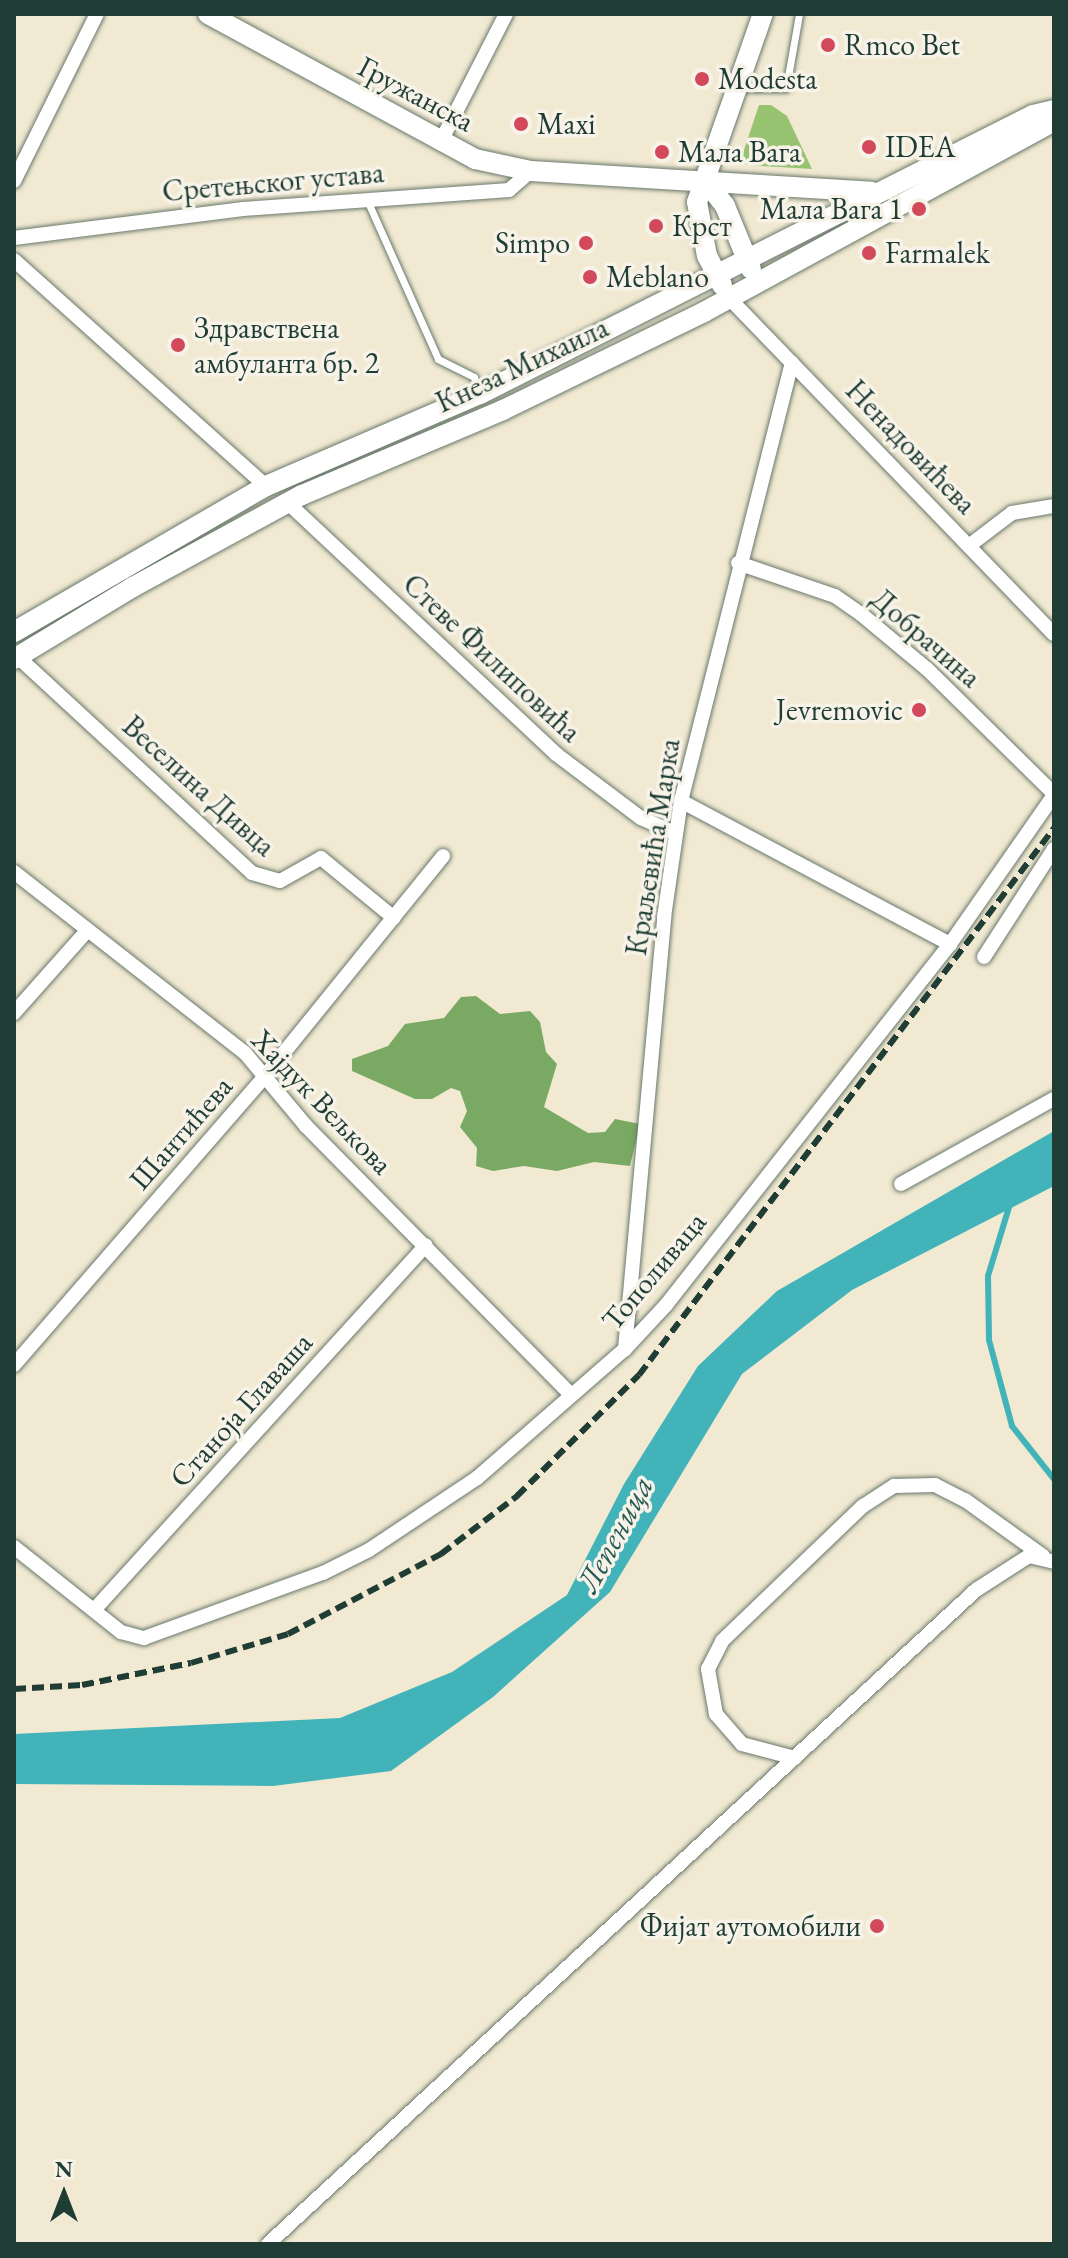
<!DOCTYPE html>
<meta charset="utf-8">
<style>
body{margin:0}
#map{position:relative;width:1068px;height:2258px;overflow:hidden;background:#f1e9d2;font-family:"EB Garamond",serif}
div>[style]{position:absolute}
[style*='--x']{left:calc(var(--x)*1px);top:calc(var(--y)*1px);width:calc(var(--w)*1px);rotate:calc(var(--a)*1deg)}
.green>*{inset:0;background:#97c371}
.forest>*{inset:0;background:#79a963}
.water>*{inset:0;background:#43b3ba}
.stream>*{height:6px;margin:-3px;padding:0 3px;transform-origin:3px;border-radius:3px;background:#43b3ba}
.roads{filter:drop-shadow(0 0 2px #68796b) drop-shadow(0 0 2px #68796b)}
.lane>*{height:7px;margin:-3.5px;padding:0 3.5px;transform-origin:3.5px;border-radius:3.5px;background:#fff}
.street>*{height:14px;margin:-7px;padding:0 7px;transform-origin:7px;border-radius:7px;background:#fff}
.secondary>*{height:20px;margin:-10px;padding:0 10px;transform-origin:10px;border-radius:10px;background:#fff}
.rail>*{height:6px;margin-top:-3px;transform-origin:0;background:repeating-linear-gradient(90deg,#1f3d34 0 12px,transparent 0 18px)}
.dots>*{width:22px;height:22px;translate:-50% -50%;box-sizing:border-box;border:4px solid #f7f3e8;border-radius:50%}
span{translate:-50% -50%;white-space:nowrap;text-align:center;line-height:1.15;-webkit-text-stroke:7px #f7f3e8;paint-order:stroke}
.poi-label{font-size:30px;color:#1f3d34}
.left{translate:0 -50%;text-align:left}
.right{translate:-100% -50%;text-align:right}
.street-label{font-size:30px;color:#1f3d34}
.water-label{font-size:32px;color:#285a56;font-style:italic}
.frame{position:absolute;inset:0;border:16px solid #1f3d34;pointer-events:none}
.north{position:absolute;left:24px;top:2154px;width:80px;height:80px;-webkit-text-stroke:6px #f7f3e8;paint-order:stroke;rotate:0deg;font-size:22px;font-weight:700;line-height:32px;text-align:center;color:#1f3d34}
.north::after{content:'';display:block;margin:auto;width:28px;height:36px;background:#1f3d34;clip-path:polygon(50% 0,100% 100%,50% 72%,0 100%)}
</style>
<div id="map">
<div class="green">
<i style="clip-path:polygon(759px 105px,771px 105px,787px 116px,812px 169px,747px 165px,742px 156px)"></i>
</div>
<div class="forest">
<i style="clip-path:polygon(476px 996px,500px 1014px,530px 1011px,540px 1022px,546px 1052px,557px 1064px,544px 1107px,588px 1133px,605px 1132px,615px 1119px,640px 1124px,630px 1166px,594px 1162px,557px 1171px,524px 1166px,493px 1171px,476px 1166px,477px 1148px,460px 1127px,467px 1111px,460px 1091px,451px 1088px,432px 1099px,415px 1099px,352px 1071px,352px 1059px,388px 1046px,405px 1024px,444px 1018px,461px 997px)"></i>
</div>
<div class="water">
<i style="clip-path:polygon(1054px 1131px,1054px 1186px,852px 1290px,742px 1374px,610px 1592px,493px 1697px,391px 1771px,273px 1786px,14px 1784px,14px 1734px,340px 1718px,452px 1672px,567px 1595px,624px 1484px,698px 1366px,777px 1291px)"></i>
</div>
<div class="stream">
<i style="--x:1010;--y:1204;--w:75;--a:107"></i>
<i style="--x:988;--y:1276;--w:64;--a:89.1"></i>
<i style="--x:989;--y:1340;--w:89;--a:75"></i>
<i style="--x:1012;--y:1426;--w:68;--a:51.6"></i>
</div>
<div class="roads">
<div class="lane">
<i style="--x:740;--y:88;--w:46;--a:0"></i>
<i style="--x:786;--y:88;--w:75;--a:-80"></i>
<i style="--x:367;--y:200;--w:174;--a:65.9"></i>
<i style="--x:438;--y:359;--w:40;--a:26.6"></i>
<i style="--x:474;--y:377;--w:16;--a:72"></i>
</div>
<div class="street">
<i style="--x:440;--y:143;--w:145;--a:-62.9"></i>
<i style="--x:14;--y:181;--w:186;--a:-63.6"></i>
<i style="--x:14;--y:238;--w:231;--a:-7.2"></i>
<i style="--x:243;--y:209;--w:267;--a:-4.1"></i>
<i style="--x:509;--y:190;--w:29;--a:-41"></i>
<i style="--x:14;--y:260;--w:338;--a:41.9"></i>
<i style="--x:730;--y:299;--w:466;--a:46"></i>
<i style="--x:288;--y:503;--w:367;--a:43.1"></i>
<i style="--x:556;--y:754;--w:106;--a:37"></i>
<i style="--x:641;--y:818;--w:37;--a:24"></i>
<i style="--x:970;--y:545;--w:53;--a:-37.3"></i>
<i style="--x:1012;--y:513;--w:43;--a:-9.5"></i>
<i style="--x:738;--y:563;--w:102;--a:18.8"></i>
<i style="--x:835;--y:596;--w:32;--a:35"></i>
<i style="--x:861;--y:614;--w:86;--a:39.8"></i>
<i style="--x:927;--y:669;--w:178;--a:44.5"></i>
<i style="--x:18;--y:657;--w:318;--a:42.7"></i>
<i style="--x:252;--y:873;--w:29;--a:16"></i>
<i style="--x:280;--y:881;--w:47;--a:-29.3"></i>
<i style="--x:321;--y:858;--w:94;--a:39.4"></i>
<i style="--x:681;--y:801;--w:305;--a:28"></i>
<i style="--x:14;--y:872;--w:293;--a:38.1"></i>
<i style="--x:245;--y:1053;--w:95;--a:50.1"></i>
<i style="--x:306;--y:1126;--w:375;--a:45.4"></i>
<i style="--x:984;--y:957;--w:129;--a:-57.1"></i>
<i style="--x:14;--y:1013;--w:108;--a:-48.4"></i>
<i style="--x:901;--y:1184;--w:175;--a:-29.1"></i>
<i style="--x:625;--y:1349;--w:434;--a:-84.8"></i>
<i style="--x:664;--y:917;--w:117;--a:-81.7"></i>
<i style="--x:681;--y:801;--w:452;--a:-75.8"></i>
<i style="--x:14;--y:1365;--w:383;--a:-49"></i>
<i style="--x:265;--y:1076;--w:283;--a:-51"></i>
<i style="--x:14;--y:1547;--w:137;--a:38.5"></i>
<i style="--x:121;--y:1632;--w:24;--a:15"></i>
<i style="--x:144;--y:1638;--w:190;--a:-20"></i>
<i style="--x:323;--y:1573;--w:51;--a:-26.6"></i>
<i style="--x:369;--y:1550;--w:130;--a:-33.7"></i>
<i style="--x:477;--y:1478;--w:196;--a:-41.1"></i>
<i style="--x:625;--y:1349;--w:60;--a:-47"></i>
<i style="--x:666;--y:1305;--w:459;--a:-51.8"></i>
<i style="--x:950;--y:944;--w:182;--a:-55.1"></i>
<i style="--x:94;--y:1610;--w:493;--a:-47.7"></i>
<i style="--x:795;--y:1758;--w:55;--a:-165.2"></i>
<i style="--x:742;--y:1744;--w:40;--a:-131"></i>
<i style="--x:716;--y:1714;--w:46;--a:-100.1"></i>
<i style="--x:708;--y:1669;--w:31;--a:-63"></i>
<i style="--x:722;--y:1641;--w:195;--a:-43.8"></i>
<i style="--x:863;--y:1506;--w:37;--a:-33"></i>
<i style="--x:894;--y:1486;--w:41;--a:-1.4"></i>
<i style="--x:935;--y:1485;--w:34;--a:27"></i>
<i style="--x:965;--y:1500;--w:96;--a:35.7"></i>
<i style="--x:268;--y:2244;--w:964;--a:-42.73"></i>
<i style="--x:976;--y:1590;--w:63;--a:-32.7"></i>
<i style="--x:1029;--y:1556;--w:26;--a:13"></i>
</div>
<div class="secondary">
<i style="--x:208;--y:14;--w:304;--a:28.5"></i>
<i style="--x:475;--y:159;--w:57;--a:12.1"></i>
<i style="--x:531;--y:171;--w:341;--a:3.5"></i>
<i style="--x:708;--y:184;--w:28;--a:52"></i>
<i style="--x:725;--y:206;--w:68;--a:67.6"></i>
<i style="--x:722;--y:285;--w:33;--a:-117"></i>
<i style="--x:707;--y:256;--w:55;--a:-100.5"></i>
<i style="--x:697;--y:202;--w:199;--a:-70.7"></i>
<i style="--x:14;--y:632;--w:291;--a:-30.1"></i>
<i style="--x:266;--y:486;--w:233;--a:-23.3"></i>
<i style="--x:480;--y:394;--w:619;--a:-26.77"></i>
<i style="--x:1033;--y:115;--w:22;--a:-13"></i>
<i style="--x:14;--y:659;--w:139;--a:-31.2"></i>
<i style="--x:133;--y:587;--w:192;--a:-28.6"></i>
<i style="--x:302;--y:495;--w:218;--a:-22.9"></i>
<i style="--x:503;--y:410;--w:224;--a:-26"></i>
<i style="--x:704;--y:312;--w:399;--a:-28.6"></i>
</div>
</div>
<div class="rail">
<i style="--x:14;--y:1689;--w:68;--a:-3.4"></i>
<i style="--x:82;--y:1685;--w:111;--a:-11.4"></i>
<i style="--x:191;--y:1663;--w:101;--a:-16.6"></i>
<i style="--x:288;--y:1634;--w:173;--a:-27.6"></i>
<i style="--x:441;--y:1554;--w:96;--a:-37.3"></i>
<i style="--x:517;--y:1496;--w:172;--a:-44.8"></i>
<i style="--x:639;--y:1375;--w:687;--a:-52.81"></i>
</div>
<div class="dots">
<i style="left:828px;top:45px;background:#d1495b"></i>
<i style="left:702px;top:79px;background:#d1495b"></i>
<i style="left:521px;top:124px;background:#d1495b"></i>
<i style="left:869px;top:147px;background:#d1495b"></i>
<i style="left:662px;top:152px;background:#d1495b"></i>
<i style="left:919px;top:209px;background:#d1495b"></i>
<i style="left:656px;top:226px;background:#d1495b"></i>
<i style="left:586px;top:243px;background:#d1495b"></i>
<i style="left:869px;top:253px;background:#d1495b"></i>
<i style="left:590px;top:277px;background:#d1495b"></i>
<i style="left:178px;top:345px;background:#d1495b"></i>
<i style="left:919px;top:710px;background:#d1495b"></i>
<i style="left:877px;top:1926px;background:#d1495b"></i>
</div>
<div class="poi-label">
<span class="left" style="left:844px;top:45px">Rmco Bet</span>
<span class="left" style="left:718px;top:79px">Modesta</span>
<span class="left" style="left:537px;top:124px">Maxi</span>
<span class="left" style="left:885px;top:147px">IDEA</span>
<span class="left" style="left:678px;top:152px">Мала Вага</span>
<span class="right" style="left:903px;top:209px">Мала Вага 1</span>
<span class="left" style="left:672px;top:226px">Крст</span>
<span class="right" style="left:570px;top:243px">Simpo</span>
<span class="left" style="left:885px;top:253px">Farmalek</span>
<span class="left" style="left:606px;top:277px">Meblano</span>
<span class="left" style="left:194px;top:345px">Здравствена<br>амбуланта бр. 2</span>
<span class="right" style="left:903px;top:710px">Jevremovic</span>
<span class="right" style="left:861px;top:1926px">Фијат аутомобили</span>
</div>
<div class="street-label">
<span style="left:416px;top:94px;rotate:28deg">Гружанска</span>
<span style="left:273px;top:182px;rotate:-5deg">Сретењског устава</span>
<span style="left:522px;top:365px;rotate:-25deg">Кнеза Михаила</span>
<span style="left:911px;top:447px;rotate:46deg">Ненадовићева</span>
<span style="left:926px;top:638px;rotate:41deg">Добрачина</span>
<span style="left:492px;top:658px;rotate:43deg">Стеве Филиповића</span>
<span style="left:199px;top:786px;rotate:42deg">Веселина Дивца</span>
<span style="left:653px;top:847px;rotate:-81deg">Краљевића Марка</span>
<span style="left:322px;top:1102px;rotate:46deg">Хајдук Вељкова</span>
<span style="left:181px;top:1133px;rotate:-49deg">Шантићева</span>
<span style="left:654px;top:1271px;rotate:-50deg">Тополиваца</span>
<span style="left:241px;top:1410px;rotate:-48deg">Станоја Главаша</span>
</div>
<div class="water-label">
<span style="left:615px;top:1534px;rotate:-62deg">Лепеница</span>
</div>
<div class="frame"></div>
<div class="north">N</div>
</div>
